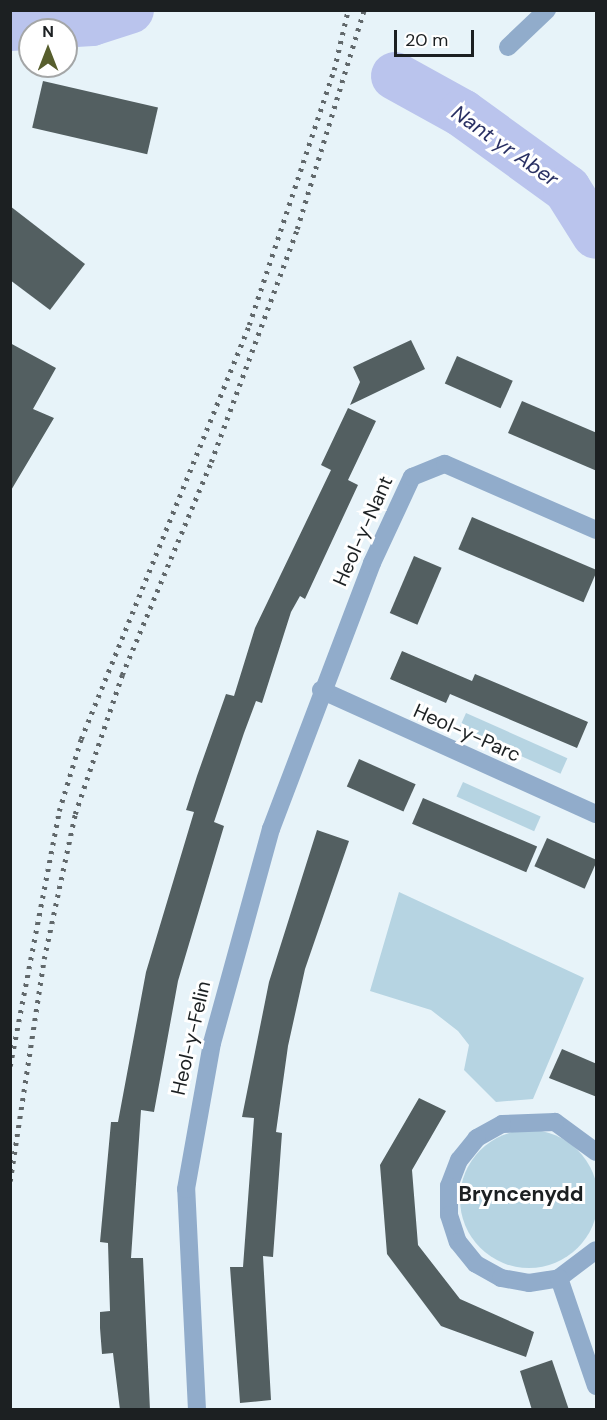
<!DOCTYPE html>
<style>
body{margin:0}
#map{position:relative;width:607px;height:1420px;overflow:hidden;background:#e7f3f9;font-family:"DM Sans",sans-serif}
div>[style]{position:absolute}
[style*='--x']{left:calc(var(--x)*1px);top:calc(var(--y)*1px);width:calc(var(--w)*1px);rotate:calc(var(--a)*1deg)}
.green>*{inset:0;background:#b6d4e2;transform-origin:0 0}
.round{border-radius:50%}
.river>*{height:48px;margin:-24px;padding:0 24px;transform-origin:24px;border-radius:24px;background:#bac4ed}
.building>*{inset:0;background:#535f61;transform-origin:0 0}
.street>*{height:18px;margin:-9px;padding:0 9px;transform-origin:9px;border-radius:9px;background:#91accb}
.rail>*{height:4.5px;margin-top:-2.25px;transform-origin:0;background:repeating-linear-gradient(90deg,#61686b 0 3px,transparent 0 9px)}
span{translate:-50% -50%;white-space:nowrap;text-align:center;line-height:1.15;-webkit-text-stroke:6px #fff;paint-order:stroke}
.street-label{font-size:20px;color:#1c2022}
.water-label{font-size:21px;color:#2a3164;font-style:italic}
.neighbourhood-label{font-size:21px;color:#1c2022;font-weight:700}
.frame{position:absolute;inset:0;border:12px solid #1c2022;pointer-events:none}
.north{position:absolute;left:18px;top:18px;width:60px;height:60px;box-sizing:border-box;background:#fff;border:2px solid #a4a6a7;border-radius:50%;rotate:0deg;font-size:16px;font-weight:700;line-height:24px;text-align:center;color:#1c2022}
.north::after{content:'';display:block;margin:auto;width:21px;height:27px;background:#575e2d;clip-path:polygon(50% 0,100% 100%,50% 72%,0 100%)}
.scale{position:absolute;left:394px;top:30px;width:80px;height:27px;box-sizing:border-box;border:3px solid #1c2022;border-top:0;padding-left:8px;font-size:18px;line-height:21px;white-space:nowrap;color:#1c2022;-webkit-text-stroke:4px #fff;paint-order:stroke}
</style>
<div id="map">
<div class="green">
<i style="left:466px;top:713px;width:111px;height:17px;rotate:24deg"></i>
<i style="left:463px;top:782px;width:85px;height:16px;rotate:24deg"></i>
<i style="clip-path:polygon(399px 892px,584px 978px,533px 1099px,496px 1102px,464px 1070px,469px 1045px,458px 1031px,431px 1010px,370px 991px)"></i>
<i class="round" style="left:460px;top:1130px;width:138px;height:138px"></i>
</div>
<div class="river">
<i style="--x:10;--y:27;--w:82;--a:-3.5"></i>
<i style="--x:92;--y:22;--w:40;--a:-18"></i>
<i style="--x:395;--y:76;--w:77;--a:28.9"></i>
<i style="--x:462;--y:113;--w:130;--a:35.9"></i>
<i style="--x:567;--y:189;--w:54;--a:57.8"></i>
</div>
<div class="building">
<i style="left:43px;top:81px;width:118px;height:48px;rotate:13deg"></i>
<i style="clip-path:polygon(10px 206px,85px 264px,50px 310px,10px 280px)"></i>
<i style="clip-path:polygon(411px 340px,425px 369px,350px 405px,360px 382px,353px 367px)"></i>
<i style="clip-path:polygon(10px 343px,56px 368px,33px 409px,54px 418px,10px 492px)"></i>
<i style="left:457px;top:356px;width:61px;height:30px;rotate:24deg"></i>
<i style="clip-path:polygon(522px 401px,597px 433px,597px 471px,508px 433px)"></i>
<i style="clip-path:polygon(348px 408px,376px 421px,348px 480px,358px 485px,305px 599px,300px 596px,291px 612px,262px 703px,256px 701px,244px 733px,214px 822px,224px 826px,178px 981px,154px 1112px,141px 1110px,131px 1258px,143px 1258px,150px 1410px,120px 1410px,113px 1353px,102px 1354px,100px 1328px,100px 1312px,110px 1311px,108px 1243px,100px 1242px,111px 1122px,118px 1122px,146px 972px,194px 812px,186px 810px,197px 776px,226px 694px,234px 696px,255px 628px,331px 470px,321px 465px)"></i>
<i style="left:472px;top:517px;width:136px;height:35px;rotate:23deg"></i>
<i style="left:414px;top:556px;width:30px;height:62px;rotate:23deg"></i>
<i style="clip-path:polygon(402px 651px,472px 681px,475px 674px,588px 722px,577px 748px,450px 694px,446px 703px,390px 679px)"></i>
<i style="left:359px;top:759px;width:62px;height:30px;rotate:24deg"></i>
<i style="left:423px;top:798px;width:124px;height:28px;rotate:23deg"></i>
<i style="clip-path:polygon(317px 830px,349px 841px,305px 969px,288px 1046px,276px 1132px,282px 1133px,273px 1257px,263px 1256px,271px 1400px,240px 1403px,230px 1267px,243px 1267px,254px 1118px,242px 1117px,269px 982px)"></i>
<i style="left:547px;top:838px;width:55px;height:31px;rotate:24deg"></i>
<i style="clip-path:polygon(562px 1049px,597px 1064px,597px 1097px,549px 1078px)"></i>
<i style="clip-path:polygon(419px 1098px,446px 1111px,412px 1170px,418px 1245px,460px 1299px,534px 1332px,526px 1357px,441px 1326px,387px 1254px,380px 1165px)"></i>
<i style="clip-path:polygon(552px 1360px,569px 1410px,532px 1410px,520px 1371px)"></i>
</div>
<div class="street">
<i style="--x:508;--y:47;--w:54;--a:-43.5"></i>
<i style="--x:321;--y:690;--w:302;--a:24.3"></i>
<i style="--x:596;--y:1152;--w:51;--a:-143.8"></i>
<i style="--x:555;--y:1122;--w:53;--a:177.8"></i>
<i style="--x:502;--y:1124;--w:29;--a:151"></i>
<i style="--x:477;--y:1138;--w:28;--a:129"></i>
<i style="--x:459;--y:1160;--w:28;--a:111"></i>
<i style="--x:449;--y:1186;--w:29;--a:90"></i>
<i style="--x:449;--y:1215;--w:28;--a:72"></i>
<i style="--x:458;--y:1242;--w:28;--a:51"></i>
<i style="--x:476;--y:1264;--w:29;--a:29"></i>
<i style="--x:501;--y:1278;--w:28;--a:10"></i>
<i style="--x:529;--y:1283;--w:30;--a:-9"></i>
<i style="--x:559;--y:1278;--w:46;--a:-37.1"></i>
<i style="--x:559;--y:1278;--w:114;--a:71.1"></i>
<i style="--x:197;--y:1410;--w:221;--a:-92.8"></i>
<i style="--x:186;--y:1189;--w:148;--a:-79.9"></i>
<i style="--x:212;--y:1043;--w:222;--a:-74.6"></i>
<i style="--x:271;--y:829;--w:285;--a:-69.2"></i>
<i style="--x:372;--y:563;--w:95;--a:-65.1"></i>
<i style="--x:412;--y:477;--w:35;--a:-22"></i>
<i style="--x:445;--y:464;--w:165;--a:23.6"></i>
</div>
<div class="rail">
<i style="--x:10;--y:1066;--w:260;--a:-79.1"></i>
<i style="--x:59;--y:811;--w:75;--a:-73"></i>
<i style="--x:81;--y:739;--w:447;--a:-67.9"></i>
<i style="--x:249;--y:325;--w:269;--a:-71.6"></i>
<i style="--x:334;--y:70;--w:62;--a:-76.9"></i>
<i style="--x:10;--y:1181;--w:225;--a:-81.3"></i>
<i style="--x:44;--y:959;--w:148;--a:-77.9"></i>
<i style="--x:75;--y:814;--w:147;--a:-71.3"></i>
<i style="--x:122;--y:675;--w:231;--a:-67.3"></i>
<i style="--x:211;--y:462;--w:248;--a:-69.7"></i>
<i style="--x:297;--y:229;--w:229;--a:-73"></i>
</div>
<div class="street-label">
<span style="left:363px;top:531px;rotate:-66deg">Heol-y-Nant</span>
<span style="left:467px;top:733px;rotate:24deg">Heol-y-Parc</span>
<span style="left:191px;top:1038px;rotate:-77deg">Heol-y-Felin</span>
</div>
<div class="water-label">
<span style="left:505px;top:146px;rotate:35deg">Nant yr Aber</span>
</div>
<div class="neighbourhood-label">
<span style="left:521px;top:1194px">Bryncenydd</span>
</div>
<div class="frame"></div>
<div class="north">N</div>
<div class="scale">20 m</div>
</div>
